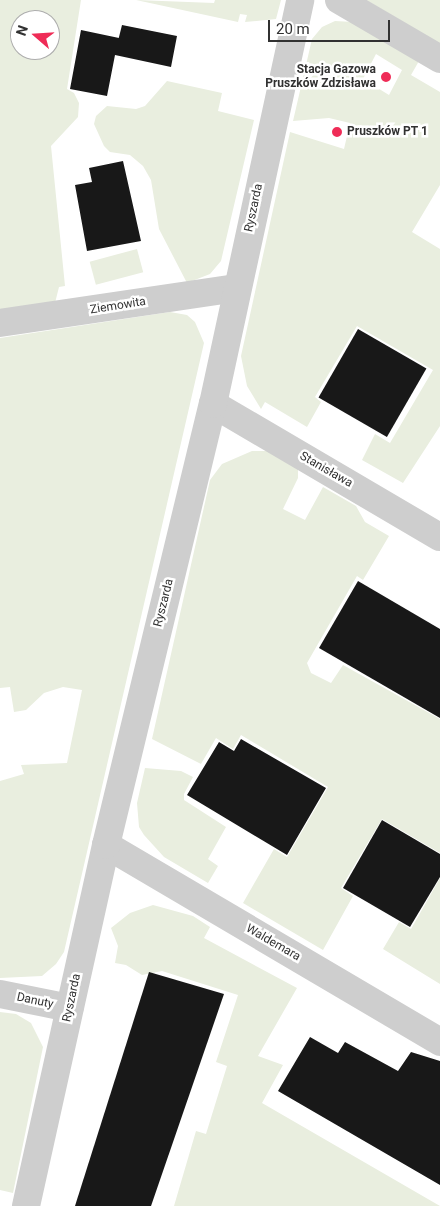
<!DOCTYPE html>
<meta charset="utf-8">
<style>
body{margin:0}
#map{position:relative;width:440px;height:1206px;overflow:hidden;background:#fff;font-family:Roboto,sans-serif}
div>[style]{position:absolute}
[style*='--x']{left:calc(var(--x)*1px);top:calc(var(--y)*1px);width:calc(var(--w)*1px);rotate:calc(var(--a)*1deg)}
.green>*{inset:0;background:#e9eedf;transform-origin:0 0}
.building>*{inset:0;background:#181818;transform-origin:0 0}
.minor>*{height:28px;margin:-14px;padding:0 14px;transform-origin:14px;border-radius:14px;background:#cecece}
.dots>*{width:14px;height:14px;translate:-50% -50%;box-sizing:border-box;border:2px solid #fff;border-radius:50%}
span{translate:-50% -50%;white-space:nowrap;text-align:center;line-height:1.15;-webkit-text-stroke:5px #fff;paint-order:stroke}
.poi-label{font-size:12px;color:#313131;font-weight:700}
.right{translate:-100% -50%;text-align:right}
.left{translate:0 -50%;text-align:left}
.street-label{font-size:12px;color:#313131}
.north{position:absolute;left:10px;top:10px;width:50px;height:50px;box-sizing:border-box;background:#fff;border:1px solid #adadad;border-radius:50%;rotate:289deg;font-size:14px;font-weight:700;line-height:20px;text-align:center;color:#313131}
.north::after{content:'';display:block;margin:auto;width:18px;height:22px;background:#ef2c57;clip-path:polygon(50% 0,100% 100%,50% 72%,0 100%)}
.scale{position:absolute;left:268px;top:20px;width:122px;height:22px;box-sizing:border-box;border:2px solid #313131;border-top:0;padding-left:6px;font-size:15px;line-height:18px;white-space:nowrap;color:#313131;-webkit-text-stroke:4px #fff;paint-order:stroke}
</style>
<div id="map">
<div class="green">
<i style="clip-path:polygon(evenodd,0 0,81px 0,67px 89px,74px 93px,79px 103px,78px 117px,51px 146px,65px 286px,59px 287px,55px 303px,0 312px,0 0,20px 20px,50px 20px,50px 50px,20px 50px,20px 20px)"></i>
<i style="clip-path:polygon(136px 0,214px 3px,215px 0,281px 0,276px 19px,245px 22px,247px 15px,240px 14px,238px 22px)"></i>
<i style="clip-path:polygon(366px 0,440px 0,440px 44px)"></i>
<i style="clip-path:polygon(evenodd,335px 21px,353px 22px,419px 61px,411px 75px,440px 92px,440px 185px,412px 232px,440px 249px,440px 426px,403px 483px,362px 460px,375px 434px,390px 443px,433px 370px,357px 326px,315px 397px,321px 402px,307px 427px,265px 402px,261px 409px,247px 386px,241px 356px,290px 132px,344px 149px,350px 123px,329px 118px,293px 121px,312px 39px,322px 27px,335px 21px,376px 54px,402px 70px,389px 95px,363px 79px,376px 54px)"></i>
<i style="clip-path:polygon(167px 81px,222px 93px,218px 111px,254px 120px,221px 261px,210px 274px,187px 283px,159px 229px,151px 180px,143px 166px,130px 155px,110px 152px,104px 146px,94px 124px,96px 116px,107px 106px,136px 109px,145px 106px)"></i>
<i style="left:137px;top:249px;width:24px;height:49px;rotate:75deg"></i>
<i style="clip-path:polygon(170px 312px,187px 315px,195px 322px,204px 343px,64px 952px,56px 964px,42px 976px,0 978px,0 781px,24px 774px,21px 765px,67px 763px,82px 690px,63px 687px,44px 693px,26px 710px,14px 712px,10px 687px,0 688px,0 338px)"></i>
<i style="clip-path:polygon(252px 451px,270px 451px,298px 468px,298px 478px,283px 509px,305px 520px,323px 487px,356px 506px,365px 522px,389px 536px,363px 580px,357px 576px,307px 663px,311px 673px,331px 683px,343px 665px,440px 719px,440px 853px,382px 819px,341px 888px,353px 896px,323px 950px,243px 903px,274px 849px,287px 857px,328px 787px,241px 735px,233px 749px,216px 738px,201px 764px,152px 739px,210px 480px,222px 464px)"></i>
<i style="clip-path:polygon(145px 768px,181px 771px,193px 777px,184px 794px,184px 800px,226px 827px,208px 859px,218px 866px,208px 883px,164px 857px,144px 835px,139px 827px,137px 803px)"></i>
<i style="clip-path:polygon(440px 878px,440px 984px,383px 949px,399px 922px,411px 929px)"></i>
<i style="clip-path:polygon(153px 905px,193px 916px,210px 927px,204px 938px,297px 988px,258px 1056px,283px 1065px,262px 1103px,440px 1206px,174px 1206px,196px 1131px,206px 1134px,227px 1066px,216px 1062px,238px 995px,162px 971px,142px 975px,126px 965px,115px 963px,118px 946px,111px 928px,130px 913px)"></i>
<i style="clip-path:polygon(0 1012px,16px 1014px,31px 1023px,43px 1047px,13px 1193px,0 1190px)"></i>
</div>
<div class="building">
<i style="clip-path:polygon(122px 25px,177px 36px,171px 67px,115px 55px,107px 96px,70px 89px,81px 30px,119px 38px,117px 45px)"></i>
<i style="clip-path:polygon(123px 161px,141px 241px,87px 251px,75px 185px,92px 182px,89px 168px)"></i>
<i style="left:358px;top:329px;width:79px;height:79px;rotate:30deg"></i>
<i style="clip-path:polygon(358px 581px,440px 629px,440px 718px,319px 648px)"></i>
<i style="clip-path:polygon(241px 739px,326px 788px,287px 855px,187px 795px,219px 742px,234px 751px)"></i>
<i style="clip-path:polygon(382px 820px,440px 854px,440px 877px,410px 927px,343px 888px)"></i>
<i style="clip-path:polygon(149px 972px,224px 994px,151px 1206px,75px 1206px)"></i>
<i style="clip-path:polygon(310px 1037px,338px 1053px,345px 1042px,398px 1071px,411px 1052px,440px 1061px,440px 1185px,278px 1091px)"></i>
</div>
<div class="minor">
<i style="--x:339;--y:0;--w:117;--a:30.3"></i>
<i style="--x:0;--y:323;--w:240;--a:-8.4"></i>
<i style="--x:213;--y:404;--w:263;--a:30.4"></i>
<i style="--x:106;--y:845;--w:388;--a:30.5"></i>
<i style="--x:0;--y:994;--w:71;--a:11.3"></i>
<i style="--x:26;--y:1206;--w:370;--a:-77.5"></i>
<i style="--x:106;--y:845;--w:454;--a:-76.4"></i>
<i style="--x:213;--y:404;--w:413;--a:-77.8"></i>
</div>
<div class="dots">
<i style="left:386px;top:77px;background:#ef2c57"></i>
<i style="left:337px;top:132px;background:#ef2c57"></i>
</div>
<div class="poi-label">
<span class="right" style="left:376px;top:77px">Stacja Gazowa<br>Pruszków Zdzisława</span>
<span class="left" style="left:347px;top:132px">Pruszków PT 1</span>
</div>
<div class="street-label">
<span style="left:254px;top:208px;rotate:-78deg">Ryszarda</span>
<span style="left:118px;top:306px;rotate:-9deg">Ziemowita</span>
<span style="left:326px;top:470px;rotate:30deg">Stanisława</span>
<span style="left:164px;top:603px;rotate:-76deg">Ryszarda</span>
<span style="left:273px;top:943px;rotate:30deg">Waldemara</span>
<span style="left:72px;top:998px;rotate:-78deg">Ryszarda</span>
<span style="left:35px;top:1001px;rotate:12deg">Danuty</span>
</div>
<div class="north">N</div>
<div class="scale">20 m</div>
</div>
